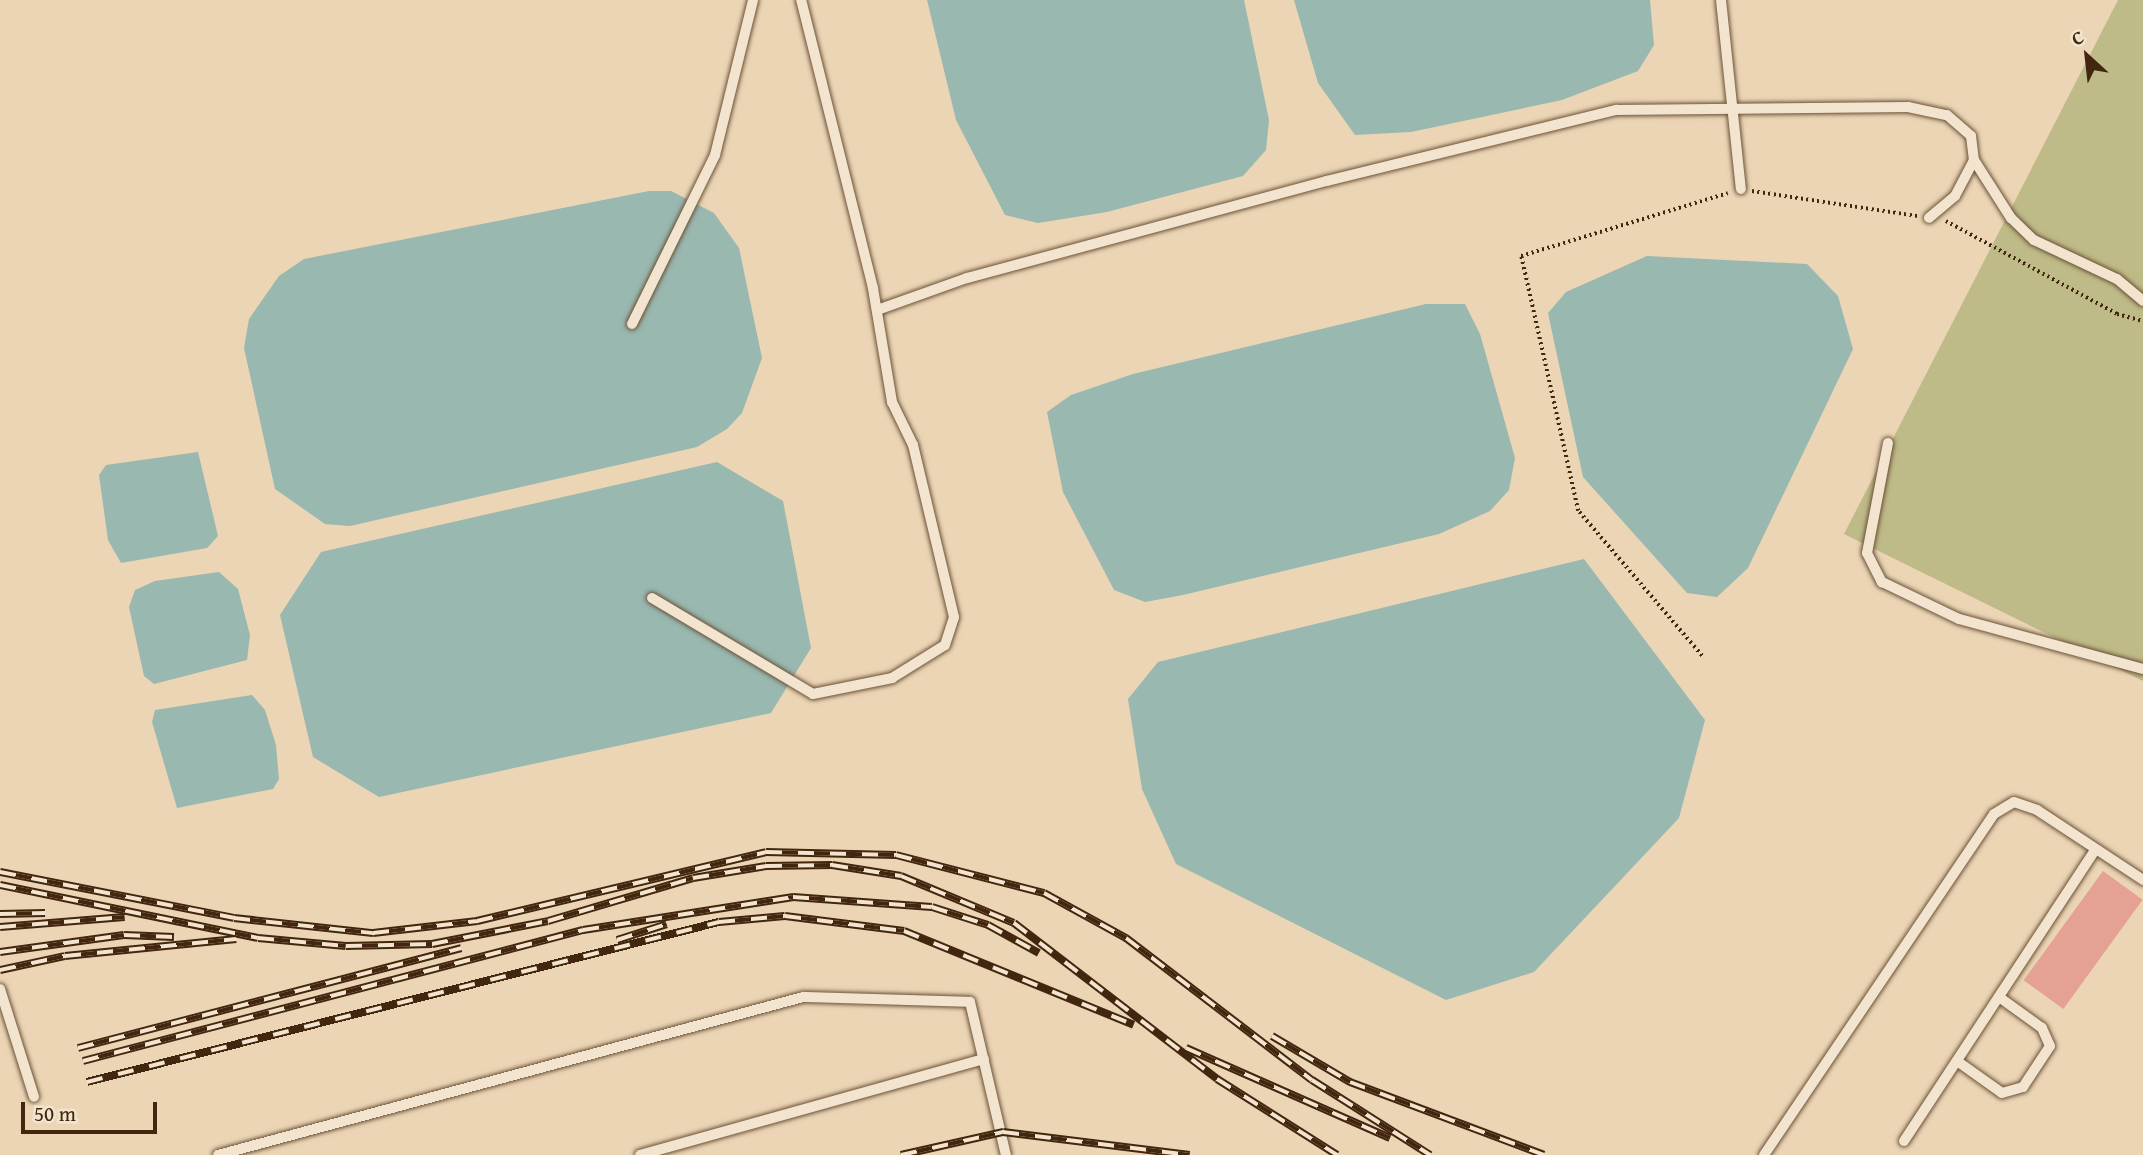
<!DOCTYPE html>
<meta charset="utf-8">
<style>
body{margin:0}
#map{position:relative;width:2143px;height:1155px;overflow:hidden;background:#ebd5b5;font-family:"Gentium Book Plus",serif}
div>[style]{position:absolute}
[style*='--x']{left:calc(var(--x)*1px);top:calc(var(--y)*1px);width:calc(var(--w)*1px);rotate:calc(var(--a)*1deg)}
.green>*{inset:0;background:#bebb88}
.water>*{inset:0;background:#98b8b0}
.building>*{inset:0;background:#e5a193;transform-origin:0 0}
.path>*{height:3.5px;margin-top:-1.75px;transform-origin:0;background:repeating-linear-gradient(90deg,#42260e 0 2px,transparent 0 5.5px)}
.roads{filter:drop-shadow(0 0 2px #6c5238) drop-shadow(0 0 2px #6c5238)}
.service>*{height:10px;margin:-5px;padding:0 5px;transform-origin:5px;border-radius:5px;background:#f2e4cf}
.rail>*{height:8px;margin-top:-4px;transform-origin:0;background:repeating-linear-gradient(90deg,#f2e4cf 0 16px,#42260e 0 32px);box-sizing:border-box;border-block:2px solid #42260e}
span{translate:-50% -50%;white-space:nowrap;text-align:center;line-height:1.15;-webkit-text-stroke:5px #f2e4cf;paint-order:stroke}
.north{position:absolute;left:2052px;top:21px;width:70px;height:70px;-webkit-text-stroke:5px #f2e4cf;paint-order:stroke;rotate:333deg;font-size:19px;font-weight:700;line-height:28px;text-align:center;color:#42260e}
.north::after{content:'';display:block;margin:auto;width:24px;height:32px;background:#42260e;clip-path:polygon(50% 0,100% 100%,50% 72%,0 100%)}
.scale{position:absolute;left:21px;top:1102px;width:136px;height:32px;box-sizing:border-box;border:4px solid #42260e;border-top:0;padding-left:9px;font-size:21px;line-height:24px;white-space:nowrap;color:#42260e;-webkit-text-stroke:5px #f2e4cf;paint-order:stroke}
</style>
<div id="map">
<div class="green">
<i style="clip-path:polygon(2118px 0,2143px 0,2143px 681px,1844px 534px)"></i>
</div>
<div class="water">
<i style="clip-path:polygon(927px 0,1244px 0,1269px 120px,1266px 150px,1243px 176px,1107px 212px,1038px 223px,1005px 215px,956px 120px)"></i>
<i style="clip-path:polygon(1294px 0,1650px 0,1654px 45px,1638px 71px,1562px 100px,1411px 132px,1355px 135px,1318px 83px)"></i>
<i style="clip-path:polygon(649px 191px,671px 191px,714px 213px,739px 248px,762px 358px,742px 413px,727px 429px,697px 447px,350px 526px,325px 524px,275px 489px,244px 348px,249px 319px,279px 276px,304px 259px)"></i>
<i style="clip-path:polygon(1647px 256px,1807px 264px,1838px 296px,1853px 349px,1748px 568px,1717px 597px,1687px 593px,1583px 477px,1548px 313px,1566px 292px)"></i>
<i style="clip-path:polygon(1426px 304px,1465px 304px,1480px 334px,1515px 458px,1509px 490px,1490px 511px,1439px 534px,1183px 595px,1145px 602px,1114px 590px,1063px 492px,1047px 412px,1071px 395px,1133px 374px)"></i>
<i style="clip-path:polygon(198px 452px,218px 536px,207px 548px,121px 563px,108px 540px,99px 475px,106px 465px)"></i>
<i style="clip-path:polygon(717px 462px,783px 501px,811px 648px,771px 713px,379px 797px,313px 757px,280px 615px,321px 552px)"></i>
<i style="clip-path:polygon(1584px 559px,1705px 720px,1679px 818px,1534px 972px,1446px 1000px,1176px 864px,1142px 789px,1128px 699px,1158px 662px)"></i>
<i style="clip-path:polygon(219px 572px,238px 589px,250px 635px,247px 660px,154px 684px,144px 676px,129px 607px,135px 590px,155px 581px)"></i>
<i style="clip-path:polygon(252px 695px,265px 710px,276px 745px,279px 779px,273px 789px,177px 808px,152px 722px,155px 710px)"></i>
</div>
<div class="building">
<i style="left:2103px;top:871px;width:49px;height:135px;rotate:36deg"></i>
</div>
<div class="path">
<i style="--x:1752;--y:191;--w:168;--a:8.6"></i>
<i style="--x:1946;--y:221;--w:195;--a:28.5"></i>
<i style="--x:2117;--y:314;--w:27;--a:15"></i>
<i style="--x:1702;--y:656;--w:191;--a:-130.5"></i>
<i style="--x:1578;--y:511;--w:261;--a:-102.6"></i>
<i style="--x:1521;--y:256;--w:216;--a:-16.9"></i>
</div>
<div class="roads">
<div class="service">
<i style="--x:1721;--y:0;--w:190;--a:84"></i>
<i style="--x:1974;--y:160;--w:69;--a:57.5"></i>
<i style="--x:2011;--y:218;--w:32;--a:44"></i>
<i style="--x:2034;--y:240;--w:92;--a:25.2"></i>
<i style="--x:2117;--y:279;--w:34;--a:40"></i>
<i style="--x:877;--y:310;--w:96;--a:-19.6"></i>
<i style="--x:967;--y:278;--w:373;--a:-15.1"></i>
<i style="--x:1327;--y:181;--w:298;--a:-13.8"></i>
<i style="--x:1616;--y:110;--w:292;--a:-0.6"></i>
<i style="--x:1908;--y:107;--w:40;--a:12"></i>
<i style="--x:1947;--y:115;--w:32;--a:41"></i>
<i style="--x:1971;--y:136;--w:24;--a:83"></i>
<i style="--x:1974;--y:160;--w:41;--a:117.8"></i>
<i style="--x:1955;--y:196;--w:34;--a:140"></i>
<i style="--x:632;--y:324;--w:188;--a:-63.8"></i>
<i style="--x:715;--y:155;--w:160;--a:-76.2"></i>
<i style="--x:1888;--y:443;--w:112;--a:100.8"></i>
<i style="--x:1867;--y:553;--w:33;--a:63"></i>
<i style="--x:1882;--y:582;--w:85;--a:25.7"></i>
<i style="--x:1959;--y:619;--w:191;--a:15.2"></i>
<i style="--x:652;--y:598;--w:187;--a:30.8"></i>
<i style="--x:813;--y:694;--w:81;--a:-11.4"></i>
<i style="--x:892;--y:678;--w:62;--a:-31.9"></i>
<i style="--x:945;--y:645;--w:29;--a:-72"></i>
<i style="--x:954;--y:617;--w:177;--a:-103.4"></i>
<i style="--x:913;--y:445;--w:48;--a:-116"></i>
<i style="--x:892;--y:402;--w:116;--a:-99.5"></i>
<i style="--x:873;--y:288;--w:297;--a:-104"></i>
<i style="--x:0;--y:989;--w:113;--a:72.5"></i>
<i style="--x:1957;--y:1061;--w:55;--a:35.4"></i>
<i style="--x:2002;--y:1093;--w:22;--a:-16"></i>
<i style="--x:2023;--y:1087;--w:49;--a:-56.6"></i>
<i style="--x:2050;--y:1046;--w:20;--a:-114"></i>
<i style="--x:2042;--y:1028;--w:53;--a:-144.2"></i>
<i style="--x:1904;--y:1141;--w:349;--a:-56.7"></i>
<i style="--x:218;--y:1155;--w:606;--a:-15.11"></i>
<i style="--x:803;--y:997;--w:167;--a:1.7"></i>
<i style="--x:970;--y:1002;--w:157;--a:76.8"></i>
<i style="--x:640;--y:1155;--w:357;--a:-15.6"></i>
<i style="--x:1764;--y:1155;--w:411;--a:-56"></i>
<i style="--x:1994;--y:814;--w:23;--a:-31"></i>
<i style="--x:2014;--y:802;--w:24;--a:19"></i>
<i style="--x:2037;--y:810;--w:127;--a:33.4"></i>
</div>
</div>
<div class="rail">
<i style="--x:0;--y:872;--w:238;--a:11.1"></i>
<i style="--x:234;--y:918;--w:140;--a:6.2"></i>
<i style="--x:373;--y:933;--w:105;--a:-6.6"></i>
<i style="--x:477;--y:921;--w:297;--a:-13.4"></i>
<i style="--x:766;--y:852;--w:130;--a:1.3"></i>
<i style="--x:896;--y:855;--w:153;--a:14.4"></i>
<i style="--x:1044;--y:893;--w:94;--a:28.8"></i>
<i style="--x:1126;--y:938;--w:234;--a:37.4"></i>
<i style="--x:1312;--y:1080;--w:140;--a:32.4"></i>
<i style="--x:0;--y:885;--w:263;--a:11.6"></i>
<i style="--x:258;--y:938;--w:88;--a:5.2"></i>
<i style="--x:346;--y:946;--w:86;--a:-1.3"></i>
<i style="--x:432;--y:944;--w:118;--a:-11.2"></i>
<i style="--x:548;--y:921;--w:151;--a:-16.5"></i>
<i style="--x:693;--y:878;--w:74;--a:-9.3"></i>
<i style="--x:766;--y:866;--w:66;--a:-0.9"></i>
<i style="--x:832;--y:865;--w:70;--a:9.1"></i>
<i style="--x:901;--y:876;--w:122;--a:22.6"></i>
<i style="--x:1014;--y:923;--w:256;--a:37.5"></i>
<i style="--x:1217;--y:1079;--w:142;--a:32.3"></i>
<i style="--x:0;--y:914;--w:45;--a:-1.3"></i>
<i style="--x:0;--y:927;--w:125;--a:-4.6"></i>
<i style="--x:617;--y:940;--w:52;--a:-17.7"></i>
<i style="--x:0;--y:952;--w:125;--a:-7.8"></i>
<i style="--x:124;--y:935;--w:50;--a:2.3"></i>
<i style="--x:0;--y:970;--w:66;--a:-12.2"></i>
<i style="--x:65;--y:956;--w:172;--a:-5.7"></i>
<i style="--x:1272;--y:1036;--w:91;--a:30.5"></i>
<i style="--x:1350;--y:1082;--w:207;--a:20.6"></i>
<i style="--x:78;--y:1048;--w:396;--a:-14.6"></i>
<i style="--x:1186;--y:1048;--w:223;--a:23.8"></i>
<i style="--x:83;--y:1061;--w:517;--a:-14.68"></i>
<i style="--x:583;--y:930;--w:213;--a:-8.9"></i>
<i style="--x:793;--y:897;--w:139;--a:4.1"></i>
<i style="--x:932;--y:907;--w:59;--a:17.8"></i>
<i style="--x:988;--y:925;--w:58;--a:28.8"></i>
<i style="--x:87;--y:1082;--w:652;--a:-14.21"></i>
<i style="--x:719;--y:922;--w:66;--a:-5.2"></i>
<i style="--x:785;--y:916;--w:120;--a:7.2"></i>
<i style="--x:904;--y:931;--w:248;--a:22.2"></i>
<i style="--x:901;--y:1155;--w:105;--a:-12.7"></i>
<i style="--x:1003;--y:1132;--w:188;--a:7"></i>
</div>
<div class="north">С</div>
<div class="scale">50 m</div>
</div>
